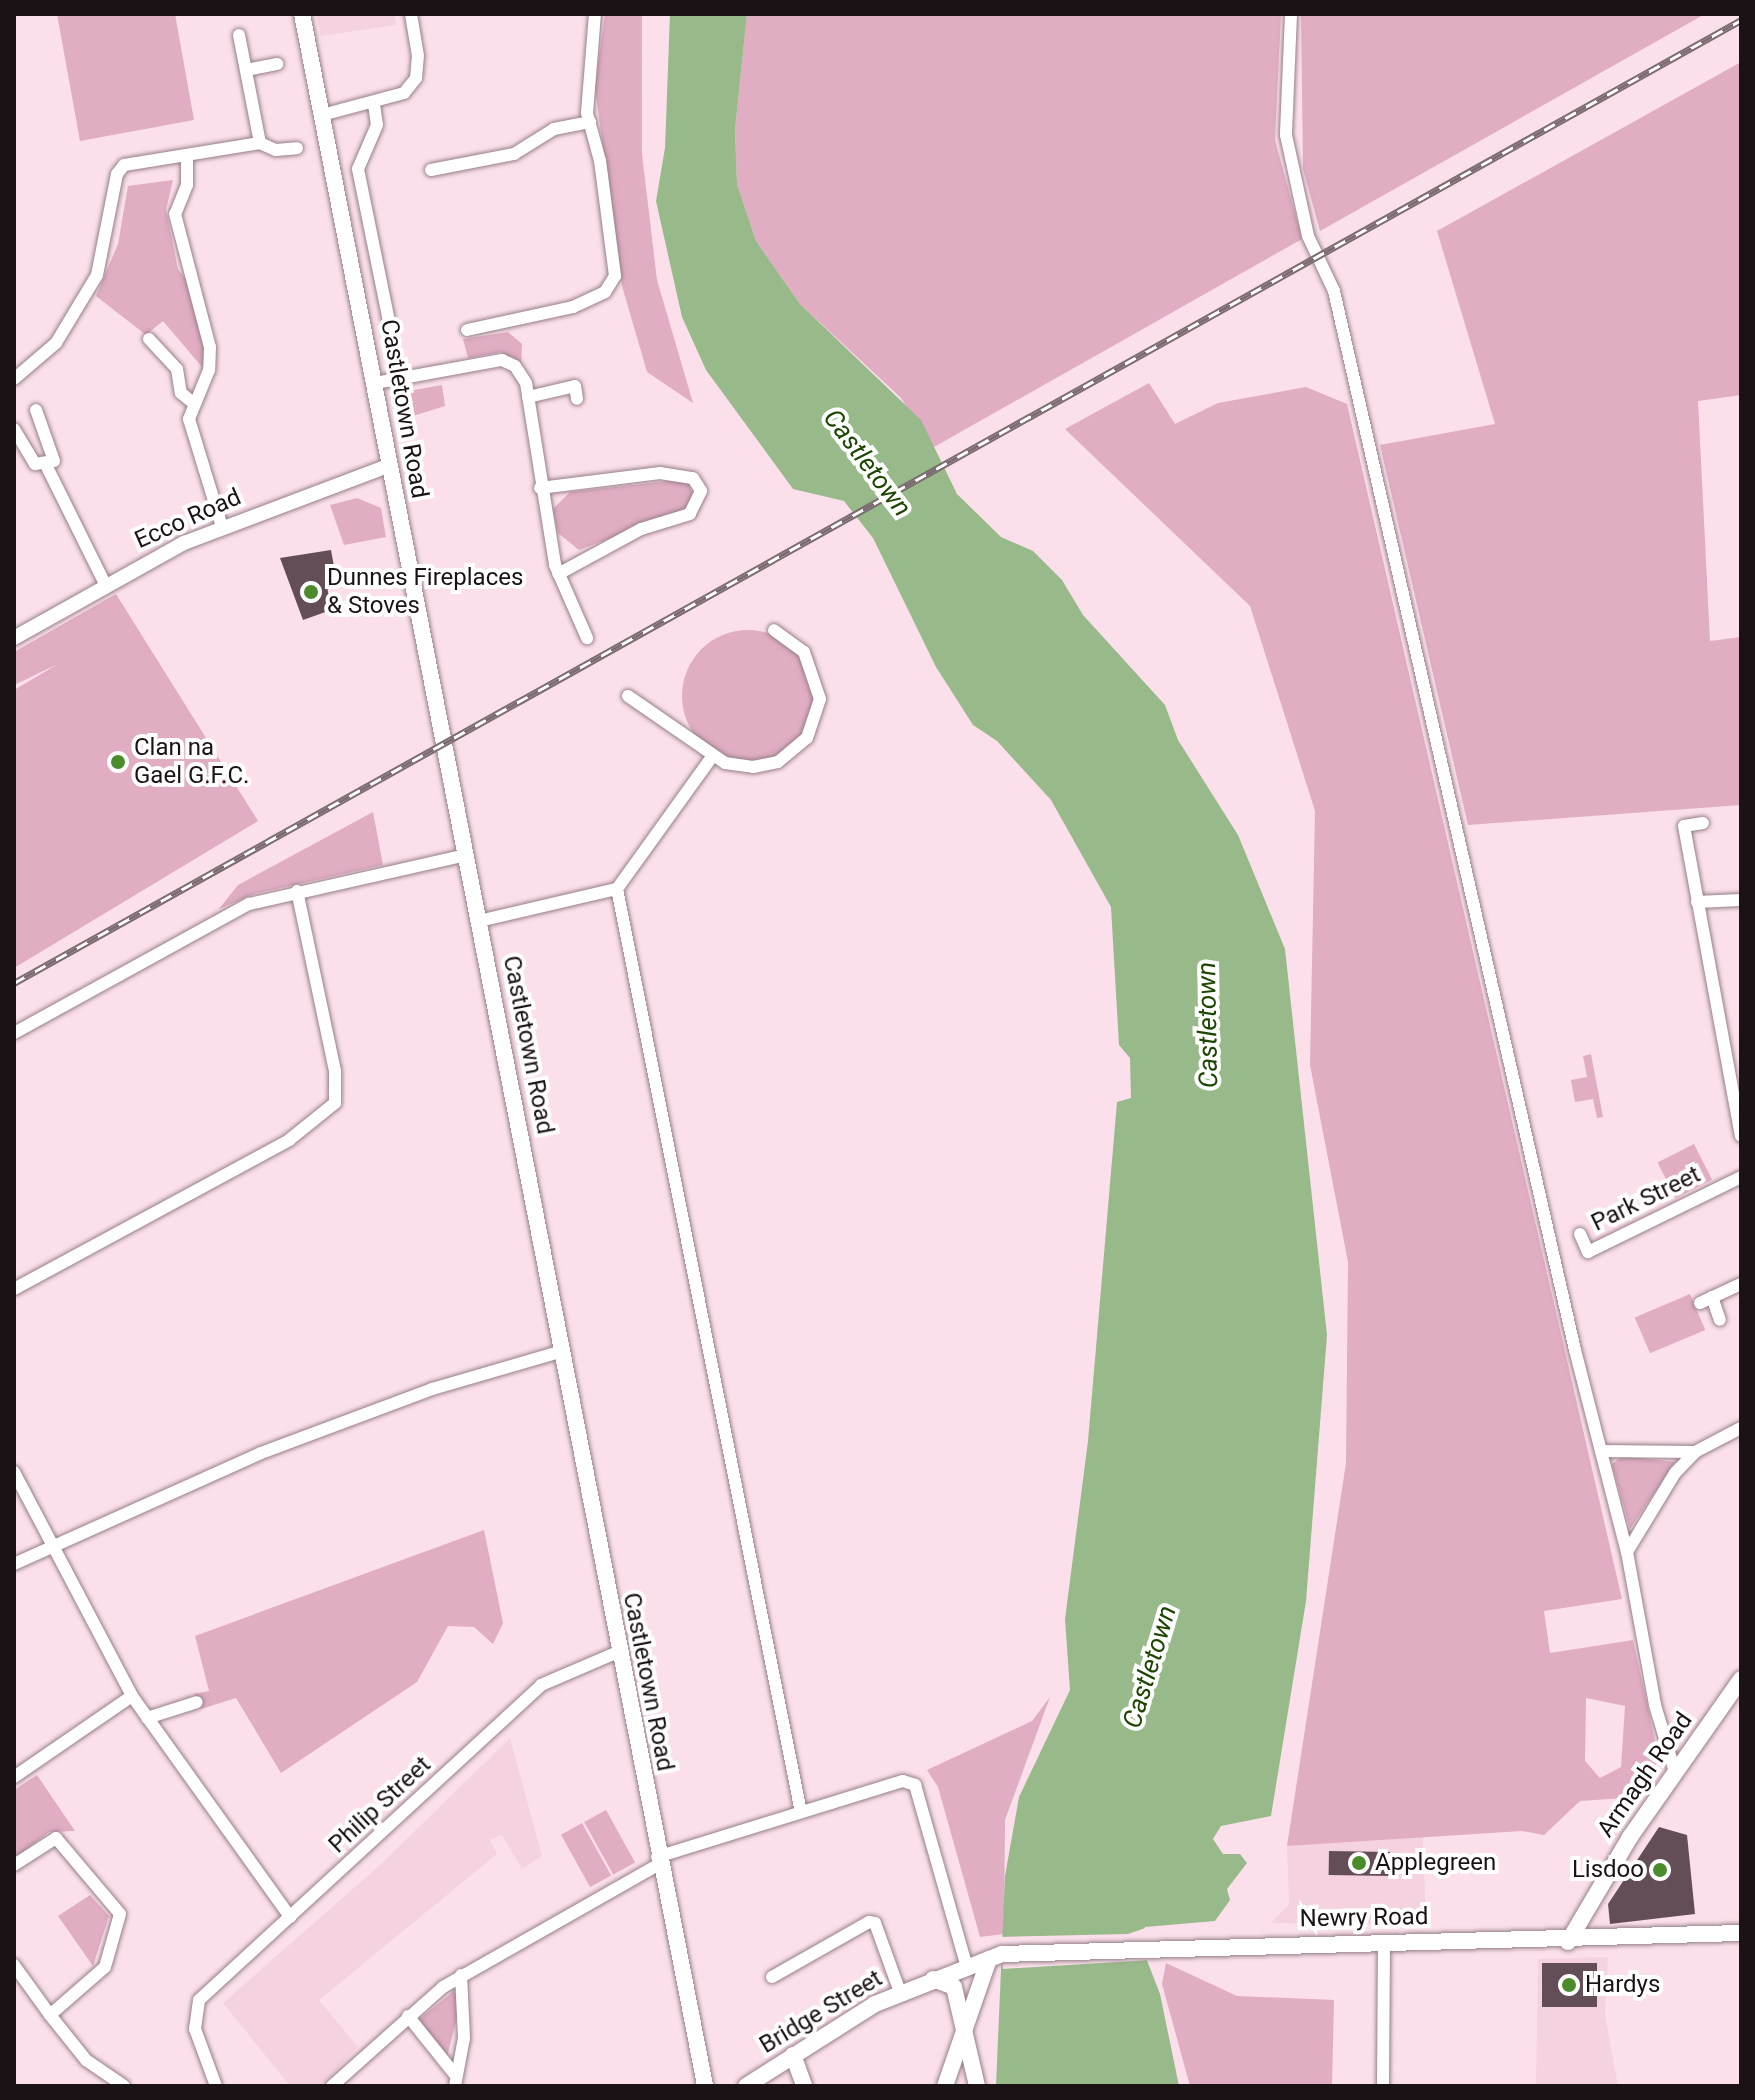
<!DOCTYPE html>
<style>
body{margin:0}
#map{position:relative;width:1755px;height:2100px;overflow:hidden;background:#fbe0eb;font-family:Roboto,sans-serif}
div>[style]{position:absolute}
[style*='--x']{left:calc(var(--x)*1px);top:calc(var(--y)*1px);width:calc(var(--w)*1px);rotate:calc(var(--a)*1deg)}
.built>*{inset:0;background:#f5d2e0}
.green>*{inset:0;background:#e0adc3;transform-origin:0 0}
.round{border-radius:50%}
.water>*{inset:0;background:#98b98a}
.pier>*{inset:0;background:#fbe0eb}
.building>*{inset:0;background:#634d57;transform-origin:0 0}
.roads{filter:drop-shadow(0 0 2px #967e88) drop-shadow(0 0 2px #967e88)}
.minor>*{height:12px;margin:-6px;padding:0 6px;transform-origin:6px;border-radius:6px;background:#fff}
.tertiary>*{height:14px;margin:-7px;padding:0 7px;transform-origin:7px;border-radius:7px;background:#fff}
.secondary>*{height:16px;margin:-8px;padding:0 8px;transform-origin:8px;border-radius:8px;background:#fff}
.rail>*{height:7px;margin-top:-3.5px;transform-origin:0;background:repeating-linear-gradient(90deg,#fff 0 12px,#7c6c72 0 24px);box-sizing:border-box;border-block:2px solid #7c6c72}
.dots>*{width:22px;height:22px;translate:-50% -50%;box-sizing:border-box;border:4px solid #fff;border-radius:50%}
span{translate:-50% -50%;white-space:nowrap;text-align:center;line-height:1.15;-webkit-text-stroke:8px #fff;paint-order:stroke}
.street-label{font-size:24px;color:#1a1215}
.poi-label{font-size:24px;color:#1a1215}
.left{translate:0 -50%;text-align:left}
.right{translate:-100% -50%;text-align:right}
.water-label{font-size:26px;color:#1c4600;font-style:italic}
.frame{position:absolute;inset:0;border:16px solid #1a1215;pointer-events:none}
</style>
<div id="map">
<div class="built">
<i style="clip-path:polygon(316px 14px,394px 14px,396px 25px,321px 36px)"></i>
<i style="clip-path:polygon(510px 1738px,542px 1856px,522px 1869px,502px 1835px,490px 1840px,497px 1854px,319px 2000px,358px 2047px,321px 2086px,290px 2086px,223px 2003px,380px 1865px)"></i>
<i style="clip-path:polygon(1423px 1837px,1426px 1924px,1271px 1923px,1289px 1904px,1287px 1846px)"></i>
<i style="clip-path:polygon(1608px 1957px,1605px 2015px,1618px 2086px,1536px 2086px,1538px 1959px)"></i>
</div>
<div class="green">
<i style="clip-path:polygon(57px 14px,175px 14px,194px 120px,80px 141px)"></i>
<i style="clip-path:polygon(605px 14px,642px 14px,642px 154px,657px 280px,693px 403px,647px 372px,622px 286px,595px 88px)"></i>
<i style="clip-path:polygon(747px 14px,1281px 14px,1275px 140px,1302px 239px,934px 447px,900px 397px,800px 304px,756px 241px,737px 184px,735px 130px)"></i>
<i style="clip-path:polygon(1301px 14px,1705px 14px,1320px 231px,1303px 169px)"></i>
<i style="clip-path:polygon(1741px 62px,1741px 395px,1698px 401px,1710px 641px,1741px 637px,1741px 805px,1468px 825px,1380px 445px,1495px 424px,1437px 231px)"></i>
<i style="clip-path:polygon(173px 180px,166px 210px,178px 269px,190px 285px,206px 358px,203px 368px,163px 321px,146px 335px,96px 296px,118px 244px,128px 186px)"></i>
<i style="clip-path:polygon(508px 332px,522px 344px,521px 365px,501px 352px,468px 358px,463px 339px)"></i>
<i style="clip-path:polygon(evenodd,1149px 383px,1175px 424px,1218px 403px,1306px 387px,1347px 404px,1622px 1599px,1544px 1611px,1550px 1653px,1633px 1640px,1659px 1759px,1640px 1797px,1580px 1801px,1544px 1835px,1522px 1831px,1287px 1846px,1346px 1463px,1348px 1262px,1310px 1065px,1315px 811px,1250px 606px,1065px 429px,1149px 383px,1586px 1698px,1625px 1706px,1621px 1767px,1600px 1778px,1585px 1761px,1586px 1698px)"></i>
<i style="clip-path:polygon(442px 385px,445px 406px,397px 421px,396px 400px,403px 392px)"></i>
<i style="clip-path:polygon(678px 480px,689px 484px,694px 499px,685px 510px,579px 550px,558px 533px,553px 509px,570px 492px)"></i>
<i style="clip-path:polygon(357px 498px,381px 508px,386px 537px,344px 545px,330px 505px)"></i>
<i style="clip-path:polygon(116px 594px,258px 821px,14px 968px,14px 690px,58px 664px,14px 685px,14px 652px)"></i>
<i class="round" style="left:682px;top:630px;width:132px;height:132px"></i>
<i style="clip-path:polygon(373px 812px,383px 865px,254px 894px,219px 909px,238px 885px)"></i>
<i style="clip-path:polygon(1591px 1054px,1603px 1117px,1597px 1118px,1593px 1099px,1575px 1102px,1571px 1080px,1587px 1077px,1583px 1056px)"></i>
<i style="left:1694px;top:1144px;width:40px;height:41px;rotate:63deg"></i>
<i style="left:1690px;top:1294px;width:39px;height:60px;rotate:67deg"></i>
<i style="clip-path:polygon(1622px 1456px,1675px 1462px,1630px 1529px,1612px 1464px)"></i>
<i style="clip-path:polygon(484px 1530px,503px 1623px,493px 1644px,474px 1627px,448px 1626px,417px 1682px,281px 1773px,236px 1698px,201px 1709px,194px 1694px,209px 1691px,195px 1636px)"></i>
<i style="clip-path:polygon(1050px 1697px,1005px 1820px,1004px 1934px,980px 1937px,938px 1787px,927px 1770px,1032px 1721px)"></i>
<i style="clip-path:polygon(37px 1775px,75px 1831px,49px 1832px,14px 1859px,14px 1790px)"></i>
<i style="left:606px;top:1810px;width:60px;height:25px;rotate:61deg"></i>
<i style="left:582px;top:1823px;width:60px;height:24px;rotate:61deg"></i>
<i style="clip-path:polygon(90px 1895px,109px 1916px,93px 1966px,58px 1916px)"></i>
<i style="clip-path:polygon(1166px 1963px,1237px 1996px,1334px 2000px,1332px 2086px,1190px 2086px,1162px 1984px)"></i>
<i style="clip-path:polygon(454px 1991px,460px 2006px,446px 2061px,418px 2020px)"></i>
</div>
<div class="water">
<i style="clip-path:polygon(670px 14px,747px 14px,735px 130px,737px 184px,756px 241px,800px 304px,921px 420px,957px 494px,1001px 537px,1033px 551px,1062px 580px,1083px 615px,1165px 705px,1178px 740px,1238px 835px,1285px 949px,1327px 1335px,1306px 1601px,1271px 1816px,1221px 1826px,1213px 1839px,1223px 1854px,1240px 1854px,1247px 1863px,1227px 1889px,1230px 1900px,1215px 1921px,1145px 1927px,1141px 1945px,1160px 1994px,1179px 2086px,996px 2086px,1005px 1876px,1019px 1797px,1070px 1690px,1065px 1619px,1088px 1441px,1117px 1102px,1131px 1098px,1130px 1058px,1119px 1045px,1111px 907px,1051px 800px,997px 741px,973px 725px,936px 667px,873px 538px,844px 501px,793px 489px,706px 370px,682px 317px,656px 201px,665px 148px)"></i>
</div>
<div class="pier">
<i style="clip-path:polygon(1148px 1927px,1163px 1928px,1148px 1930px,1151px 1960px,1003px 1969px,999px 1937px,1128px 1934px)"></i>
</div>
<div class="building">
<i style="clip-path:polygon(331px 550px,335px 572px,325px 574px,331px 610px,303px 620px,280px 558px)"></i>
<i style="clip-path:polygon(1659px 1827px,1687px 1835px,1695px 1914px,1610px 1924px,1608px 1904px)"></i>
<i style="left:1329px;top:1851px;width:61px;height:24px;rotate:1deg"></i>
<i style="left:1542px;top:1963px;width:55px;height:44px"></i>
</div>
<div class="roads">
<div class="minor">
<i style="--x:1291;--y:14;--w:121;--a:92.4"></i>
<i style="--x:1286;--y:135;--w:103;--a:77.7"></i>
<i style="--x:1308;--y:236;--w:61;--a:64.7"></i>
<i style="--x:1334;--y:291;--w:1086;--a:77.18"></i>
<i style="--x:1575;--y:1350;--w:209;--a:75.6"></i>
<i style="--x:1627;--y:1552;--w:156;--a:79.6"></i>
<i style="--x:1655;--y:1705;--w:70;--a:73.4"></i>
<i style="--x:246;--y:70;--w:32;--a:-11"></i>
<i style="--x:374;--y:104;--w:21;--a:82"></i>
<i style="--x:377;--y:125;--w:48;--a:113.4"></i>
<i style="--x:358;--y:169;--w:165;--a:78.5"></i>
<i style="--x:322;--y:115;--w:85;--a:-15"></i>
<i style="--x:404;--y:93;--w:19;--a:-51"></i>
<i style="--x:416;--y:78;--w:22;--a:-85"></i>
<i style="--x:418;--y:56;--w:43;--a:-99.5"></i>
<i style="--x:260;--y:143;--w:17;--a:24"></i>
<i style="--x:276;--y:150;--w:21;--a:-5"></i>
<i style="--x:187;--y:155;--w:30;--a:90"></i>
<i style="--x:187;--y:185;--w:31;--a:112"></i>
<i style="--x:175;--y:214;--w:138;--a:75.3"></i>
<i style="--x:210;--y:347;--w:23;--a:92"></i>
<i style="--x:209;--y:370;--w:53;--a:112.2"></i>
<i style="--x:189;--y:419;--w:113;--a:73"></i>
<i style="--x:431;--y:170;--w:85;--a:-10.9"></i>
<i style="--x:514;--y:154;--w:47;--a:-32"></i>
<i style="--x:554;--y:129;--w:37;--a:-11"></i>
<i style="--x:467;--y:330;--w:108;--a:-12.2"></i>
<i style="--x:573;--y:307;--w:35;--a:-25"></i>
<i style="--x:605;--y:292;--w:19;--a:-58"></i>
<i style="--x:615;--y:276;--w:116;--a:-97.4"></i>
<i style="--x:600;--y:161;--w:50;--a:-105.2"></i>
<i style="--x:587;--y:113;--w:99;--a:-85.4"></i>
<i style="--x:149;--y:339;--w:41;--a:47"></i>
<i style="--x:177;--y:369;--w:24;--a:81"></i>
<i style="--x:181;--y:393;--w:14;--a:39"></i>
<i style="--x:14;--y:379;--w:55;--a:-40.6"></i>
<i style="--x:56;--y:343;--w:79;--a:-58.9"></i>
<i style="--x:97;--y:275;--w:103;--a:-78.8"></i>
<i style="--x:117;--y:174;--w:11;--a:-52"></i>
<i style="--x:124;--y:165;--w:138;--a:-9.2"></i>
<i style="--x:260;--y:143;--w:110;--a:-101"></i>
<i style="--x:375;--y:383;--w:129;--a:-10.3"></i>
<i style="--x:502;--y:360;--w:14;--a:25"></i>
<i style="--x:515;--y:366;--w:20;--a:57"></i>
<i style="--x:526;--y:383;--w:184;--a:80.9"></i>
<i style="--x:555;--y:565;--w:80;--a:66.3"></i>
<i style="--x:528;--y:397;--w:48;--a:-13.2"></i>
<i style="--x:575;--y:386;--w:13;--a:81"></i>
<i style="--x:14;--y:429;--w:41;--a:59"></i>
<i style="--x:35;--y:464;--w:19;--a:-9"></i>
<i style="--x:54;--y:461;--w:54;--a:-109.4"></i>
<i style="--x:47;--y:467;--w:131;--a:63.6"></i>
<i style="--x:540;--y:488;--w:121;--a:-7.1"></i>
<i style="--x:660;--y:473;--w:33;--a:9"></i>
<i style="--x:693;--y:478;--w:15;--a:58"></i>
<i style="--x:701;--y:491;--w:25;--a:116"></i>
<i style="--x:690;--y:514;--w:51;--a:163"></i>
<i style="--x:641;--y:529;--w:94;--a:151.5"></i>
<i style="--x:628;--y:696;--w:118;--a:34.6"></i>
<i style="--x:725;--y:763;--w:28;--a:8"></i>
<i style="--x:753;--y:767;--w:25;--a:-11"></i>
<i style="--x:778;--y:762;--w:38;--a:-40"></i>
<i style="--x:807;--y:738;--w:41;--a:-71.6"></i>
<i style="--x:820;--y:699;--w:50;--a:-108.8"></i>
<i style="--x:804;--y:652;--w:37;--a:-144"></i>
<i style="--x:1703;--y:823;--w:19;--a:171"></i>
<i style="--x:1684;--y:826;--w:315;--a:79.6"></i>
<i style="--x:617;--y:889;--w:941;--a:78.73"></i>
<i style="--x:1697;--y:902;--w:44;--a:-2.6"></i>
<i style="--x:479;--y:921;--w:142;--a:-13.1"></i>
<i style="--x:617;--y:889;--w:163;--a:-54.3"></i>
<i style="--x:14;--y:1033;--w:268;--a:-28.8"></i>
<i style="--x:249;--y:904;--w:223;--a:-12.7"></i>
<i style="--x:1580;--y:1234;--w:20;--a:66"></i>
<i style="--x:1588;--y:1252;--w:170;--a:-26.1"></i>
<i style="--x:14;--y:1289;--w:313;--a:-28.4"></i>
<i style="--x:289;--y:1140;--w:59;--a:-38.8"></i>
<i style="--x:335;--y:1103;--w:32;--a:-90"></i>
<i style="--x:335;--y:1071;--w:184;--a:-101.9"></i>
<i style="--x:1712;--y:1297;--w:24;--a:71"></i>
<i style="--x:1700;--y:1303;--w:45;--a:-24.9"></i>
<i style="--x:1601;--y:1451;--w:94;--a:0.6"></i>
<i style="--x:14;--y:1472;--w:253;--a:62.2"></i>
<i style="--x:132;--y:1696;--w:272;--a:54.4"></i>
<i style="--x:1627;--y:1552;--w:92;--a:-58.7"></i>
<i style="--x:1675;--y:1473;--w:29;--a:-46"></i>
<i style="--x:1695;--y:1452;--w:52;--a:-27.6"></i>
<i style="--x:14;--y:1564;--w:271;--a:-24.2"></i>
<i style="--x:261;--y:1453;--w:183;--a:-20.5"></i>
<i style="--x:432;--y:1389;--w:136;--a:-16.2"></i>
<i style="--x:147;--y:1718;--w:52;--a:-17.7"></i>
<i style="--x:14;--y:1777;--w:143;--a:-34.5"></i>
<i style="--x:657;--y:1857;--w:257;--a:-17.2"></i>
<i style="--x:903;--y:1781;--w:13;--a:18"></i>
<i style="--x:915;--y:1785;--w:186;--a:74.1"></i>
<i style="--x:14;--y:1865;--w:50;--a:-32.7"></i>
<i style="--x:56;--y:1838;--w:99;--a:49.9"></i>
<i style="--x:120;--y:1914;--w:55;--a:105.8"></i>
<i style="--x:105;--y:1967;--w:73;--a:138.9"></i>
<i style="--x:50;--y:2015;--w:62;--a:-125.8"></i>
<i style="--x:772;--y:1977;--w:112;--a:-29.6"></i>
<i style="--x:869;--y:1922;--w:6;--a:9"></i>
<i style="--x:875;--y:1923;--w:73;--a:70.1"></i>
<i style="--x:50;--y:2015;--w:58;--a:51.3"></i>
<i style="--x:86;--y:2060;--w:46;--a:34.4"></i>
<i style="--x:408;--y:2016;--w:77;--a:51.3"></i>
<i style="--x:216;--y:2086;--w:61;--a:-110.2"></i>
<i style="--x:195;--y:2029;--w:29;--a:-82"></i>
<i style="--x:199;--y:2000;--w:465;--a:-42.6"></i>
<i style="--x:541;--y:1685;--w:84;--a:-23.2"></i>
<i style="--x:332;--y:2086;--w:149;--a:-41.7"></i>
<i style="--x:443;--y:1987;--w:247;--a:-29.6"></i>
<i style="--x:455;--y:2086;--w:49;--a:-79.4"></i>
<i style="--x:464;--y:2038;--w:63;--a:-92.7"></i>
<i style="--x:1383;--y:2086;--w:145;--a:-89.6"></i>
</div>
<div class="tertiary">
<i style="--x:14;--y:638;--w:195;--a:-29.2"></i>
<i style="--x:184;--y:543;--w:220;--a:-20.7"></i>
</div>
<div class="secondary">
<i style="--x:302;--y:14;--w:2111;--a:78.99"></i>
<i style="--x:1568;--y:1942;--w:122;--a:-59.4"></i>
<i style="--x:1630;--y:1837;--w:193;--a:-54.9"></i>
<i style="--x:933;--y:1979;--w:22;--a:21"></i>
<i style="--x:954;--y:1987;--w:102;--a:76.9"></i>
<i style="--x:793;--y:2055;--w:33;--a:70"></i>
<i style="--x:746;--y:2086;--w:153;--a:-32.4"></i>
<i style="--x:875;--y:2004;--w:136;--a:-21.5"></i>
<i style="--x:1002;--y:1954;--w:739;--a:-1.63"></i>
<i style="--x:945;--y:2086;--w:134;--a:-70.9"></i>
</div>
</div>
<div class="rail">
<i style="--x:14;--y:983;--w:1977;--a:-29.14"></i>
</div>
<div class="dots">
<i style="left:311px;top:592px;background:#4c8b2c"></i>
<i style="left:118px;top:762px;background:#4c8b2c"></i>
<i style="left:1359px;top:1863px;background:#4c8b2c"></i>
<i style="left:1660px;top:1870px;background:#4c8b2c"></i>
<i style="left:1569px;top:1985px;background:#4c8b2c"></i>
</div>
<div class="street-label">
<span style="left:404px;top:409px;rotate:80deg">Castletown Road</span>
<span style="left:188px;top:519px;rotate:-24deg">Ecco Road</span>
<span style="left:528px;top:1045px;rotate:79deg">Castletown Road</span>
<span style="left:1646px;top:1199px;rotate:-26deg">Park Street</span>
<span style="left:648px;top:1682px;rotate:79deg">Castletown Road</span>
<span style="left:1645px;top:1775px;rotate:-55deg">Armagh Road</span>
<span style="left:380px;top:1805px;rotate:-43deg">Philip Street</span>
<span style="left:1364px;top:1918px;rotate:-1deg">Newry Road</span>
<span style="left:821px;top:2012px;rotate:-31deg">Bridge Street</span>
</div>
<div class="poi-label">
<span class="left" style="left:327px;top:592px">Dunnes Fireplaces<br>&amp; Stoves</span>
<span class="left" style="left:134px;top:762px">Clan na<br>Gael G.F.C.</span>
<span class="left" style="left:1375px;top:1863px">Applegreen</span>
<span class="right" style="left:1644px;top:1870px">Lisdoo</span>
<span class="left" style="left:1585px;top:1985px">Hardys</span>
</div>
<div class="water-label">
<span style="left:867px;top:463px;rotate:53deg">Castletown</span>
<span style="left:1208px;top:1025px;rotate:-91deg">Castletown</span>
<span style="left:1150px;top:1667px;rotate:-73deg">Castletown</span>
</div>
<div class="frame"></div>
</div>
